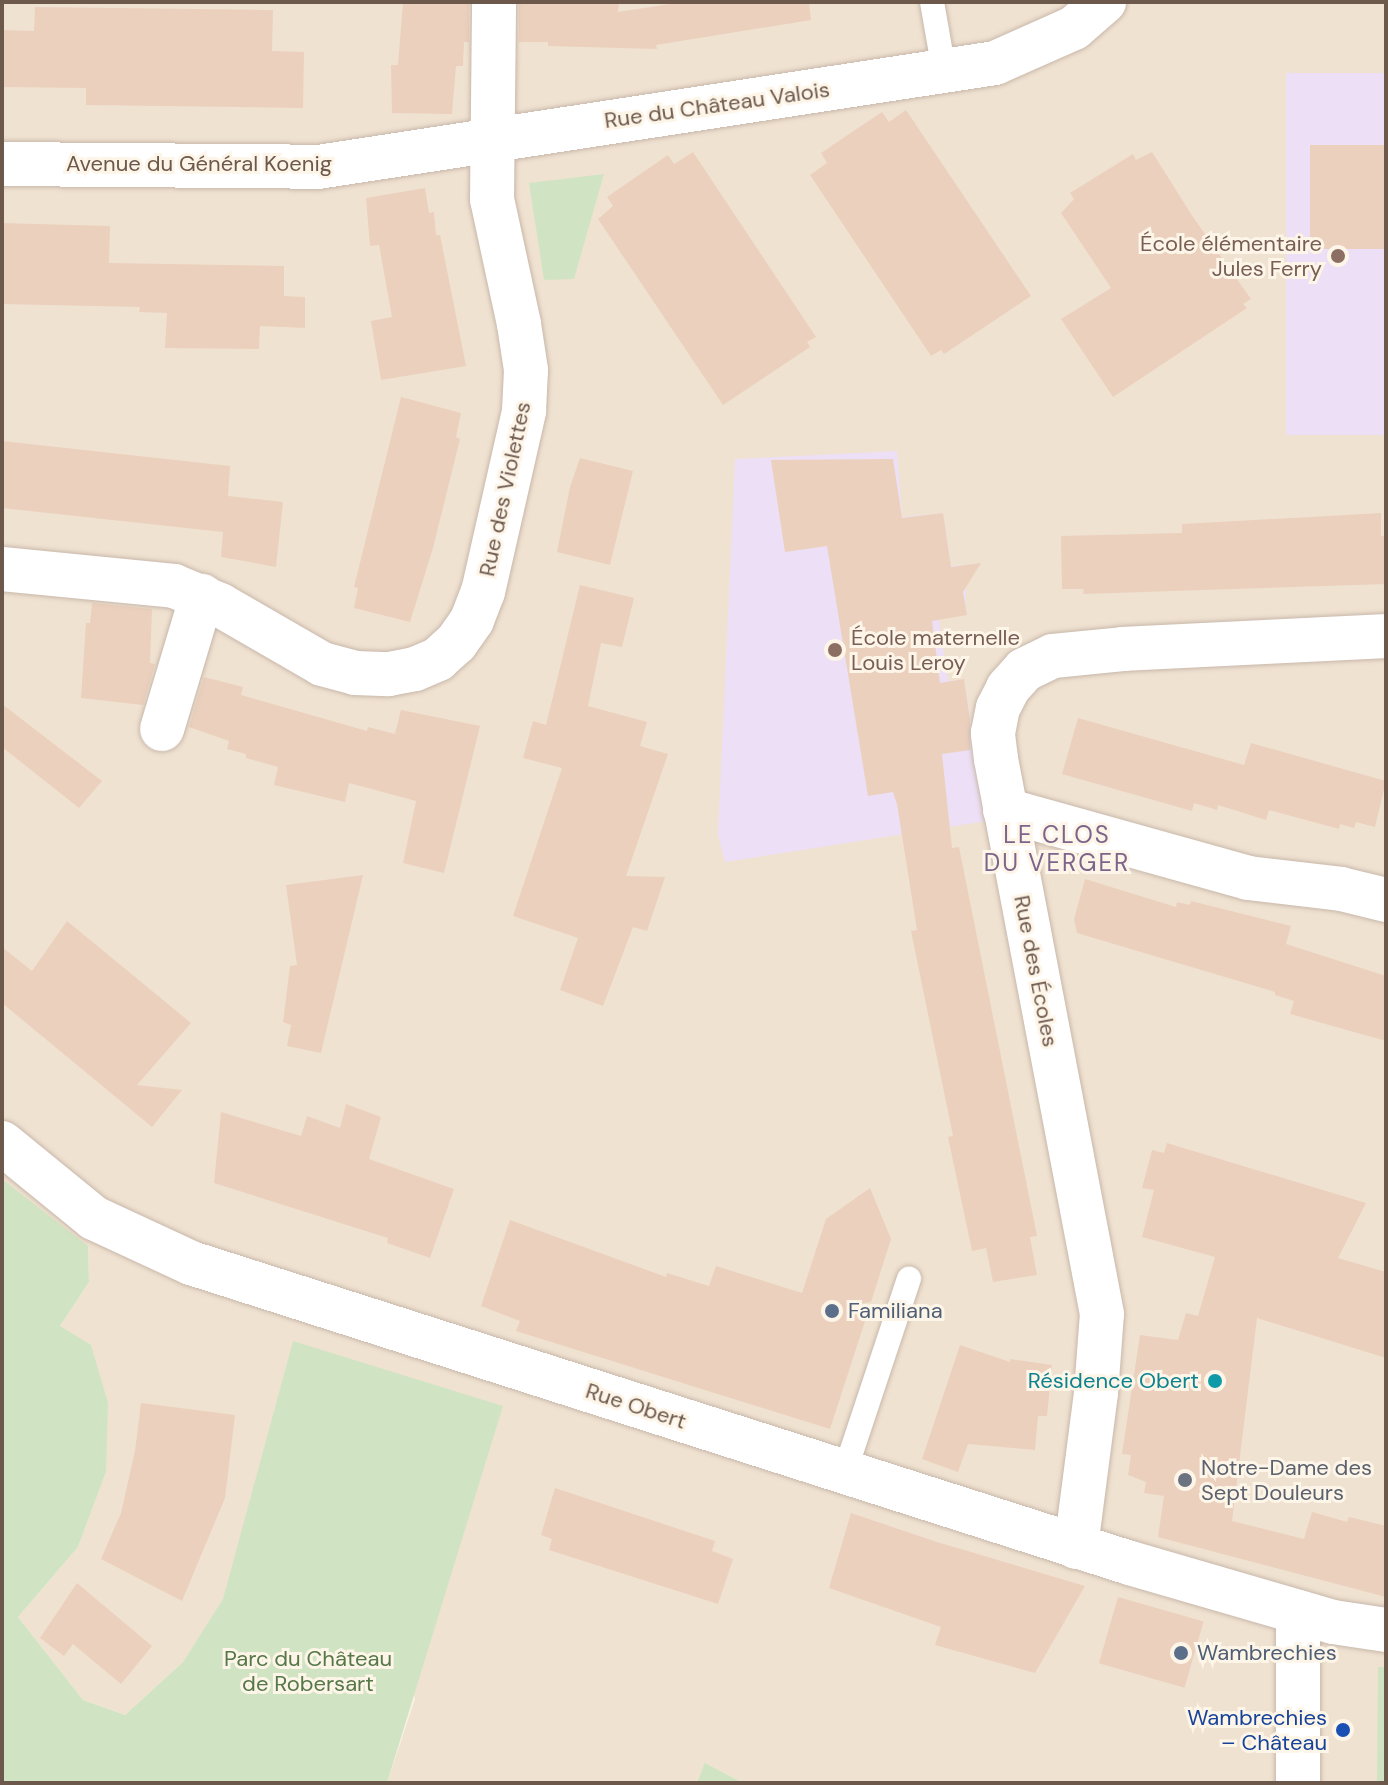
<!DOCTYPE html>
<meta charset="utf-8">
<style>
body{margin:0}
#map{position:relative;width:1388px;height:1785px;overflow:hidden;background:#f9f1e2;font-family:"DM Sans",sans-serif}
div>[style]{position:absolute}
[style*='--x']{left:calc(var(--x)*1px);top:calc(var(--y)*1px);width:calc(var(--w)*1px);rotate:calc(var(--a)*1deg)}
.residential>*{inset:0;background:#f0e2d1}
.education>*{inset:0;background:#eddff5;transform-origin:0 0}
.green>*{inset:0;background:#d0e4c3}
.building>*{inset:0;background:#ebd0bd;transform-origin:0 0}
.roads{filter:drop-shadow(0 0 2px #c8b8ab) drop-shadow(0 0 2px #c8b8ab)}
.service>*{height:24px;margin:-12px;padding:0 12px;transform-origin:12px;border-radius:12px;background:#fff}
.minor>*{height:44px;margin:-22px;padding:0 22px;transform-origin:22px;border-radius:22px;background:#fff}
.tertiary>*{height:44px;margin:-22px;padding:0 22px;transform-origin:22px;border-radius:22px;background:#fff}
.dots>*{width:22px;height:22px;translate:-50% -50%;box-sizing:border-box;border:4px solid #fdf5e8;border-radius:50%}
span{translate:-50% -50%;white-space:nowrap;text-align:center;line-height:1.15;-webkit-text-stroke:6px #fdf5e8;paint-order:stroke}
.street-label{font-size:22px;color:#6d584c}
.education-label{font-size:22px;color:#785e54}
.right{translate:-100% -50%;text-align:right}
.left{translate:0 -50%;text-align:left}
.service-label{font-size:22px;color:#4e5e75}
.culture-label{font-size:22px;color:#0d838f}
.worship-label{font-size:22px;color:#5b616d}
.park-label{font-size:22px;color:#557848}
.transit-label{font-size:22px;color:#164399}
.neighbourhood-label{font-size:24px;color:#7d648a;letter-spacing:2px}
.frame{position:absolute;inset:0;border:4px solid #6d584c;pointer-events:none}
</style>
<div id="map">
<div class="residential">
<i style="clip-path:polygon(2px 2px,1386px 2px,1386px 1783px,743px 1783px,705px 1763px,697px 1783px,387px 1783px,415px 1699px,294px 1341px,224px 1599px,183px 1662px,125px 1715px,83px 1700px,18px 1617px,78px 1547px,106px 1472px,60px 1326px,89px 1282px,88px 1246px,2px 1179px)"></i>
</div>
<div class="education">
<i style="left:1386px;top:73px;width:362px;height:100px;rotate:90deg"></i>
<i style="clip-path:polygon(897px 451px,902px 517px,943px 513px,951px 566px,965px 565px,966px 610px,939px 620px,948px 681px,958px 680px,965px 686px,987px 821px,725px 862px,718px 835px,735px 459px)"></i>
</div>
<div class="green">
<i style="clip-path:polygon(604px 174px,574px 279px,544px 280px,529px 183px)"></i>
<i style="clip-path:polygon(2px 1179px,88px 1246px,89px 1282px,60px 1326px,91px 1345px,108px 1403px,106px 1472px,78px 1547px,18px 1617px,83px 1700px,125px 1715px,183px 1662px,223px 1599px,293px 1341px,503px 1406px,387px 1783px,2px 1783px)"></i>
<i style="clip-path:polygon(1378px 1667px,1386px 1667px,1386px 1783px,1342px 1783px,1377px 1781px)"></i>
<i style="clip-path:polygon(705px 1762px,705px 1763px,743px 1783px,697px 1783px)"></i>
</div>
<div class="building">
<i style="clip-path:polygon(403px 2px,469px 2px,469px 42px,464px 42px,463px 66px,456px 66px,452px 114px,392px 113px,391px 65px,398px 65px)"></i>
<i style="clip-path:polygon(519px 2px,619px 2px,618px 12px,683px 2px,809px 2px,811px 20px,656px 45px,657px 49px,548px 46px,548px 42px,519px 42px)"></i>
<i style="clip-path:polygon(35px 7px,273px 10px,272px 51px,304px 52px,303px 108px,86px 105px,86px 88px,2px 87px,2px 30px,34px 31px)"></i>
<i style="clip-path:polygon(906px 110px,1031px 296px,944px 354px,941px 350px,931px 356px,810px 175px,827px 163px,821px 153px,882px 112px,889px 122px)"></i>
<i style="left:1386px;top:145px;width:104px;height:76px;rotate:90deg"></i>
<i style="clip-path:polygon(693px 152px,816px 337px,807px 342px,810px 347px,723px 405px,598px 219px,613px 206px,607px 197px,668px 155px,674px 164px)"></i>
<i style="clip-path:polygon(1152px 152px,1193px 217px,1251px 299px,1243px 304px,1247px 308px,1113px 397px,1061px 319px,1111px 288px,1061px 213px,1074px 199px,1070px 193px,1133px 154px,1136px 160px)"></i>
<i style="clip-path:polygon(425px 188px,429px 213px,434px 212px,436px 235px,440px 235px,466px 366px,381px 380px,371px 321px,392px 317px,379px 245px,370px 246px,366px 198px)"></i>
<i style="clip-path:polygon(2px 223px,110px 226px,109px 263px,284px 266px,284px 296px,305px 297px,305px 328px,260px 326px,259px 349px,165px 348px,167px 313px,139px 312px,140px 307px,2px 304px)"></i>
<i style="clip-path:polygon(401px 397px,461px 413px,456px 437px,460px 439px,433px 548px,410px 622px,354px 608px,358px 588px,354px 587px)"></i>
<i style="clip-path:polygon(2px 441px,230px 466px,228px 496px,283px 502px,276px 567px,221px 557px,223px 532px,2px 508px)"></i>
<i style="clip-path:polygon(580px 458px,633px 471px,610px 565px,557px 552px,570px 487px)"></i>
<i style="clip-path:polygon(893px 459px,902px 518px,943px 513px,951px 567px,981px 563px,963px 592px,967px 615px,932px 621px,940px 683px,964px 679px,970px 720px,970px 750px,942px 754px,952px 848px,959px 847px,1037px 1236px,1030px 1237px,1037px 1275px,993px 1282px,986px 1248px,972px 1251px,948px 1137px,953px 1136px,911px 931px,917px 930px,897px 804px,893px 792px,868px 796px,827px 546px,785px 552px,771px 460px)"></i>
<i style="clip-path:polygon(1381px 513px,1381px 536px,1386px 536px,1386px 584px,1083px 594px,1084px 589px,1062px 589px,1061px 536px,1182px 533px,1182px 524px)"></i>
<i style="clip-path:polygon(580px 585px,634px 598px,622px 647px,601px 643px,588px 706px,647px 722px,640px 746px,668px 754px,626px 876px,665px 877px,647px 931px,633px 927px,603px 1006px,560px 990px,578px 938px,513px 916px,562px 768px,523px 758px,533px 721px,546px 725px)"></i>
<i style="clip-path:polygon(92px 603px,152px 609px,150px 663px,155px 664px,143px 705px,81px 698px,86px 623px,90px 623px)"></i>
<i style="clip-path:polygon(204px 677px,243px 687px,241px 695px,367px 731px,368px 727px,395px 734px,401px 710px,480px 726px,444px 873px,403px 863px,416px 801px,349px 783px,345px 802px,274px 785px,278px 767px,246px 758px,246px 754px,227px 749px,229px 741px,189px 727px)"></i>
<i style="clip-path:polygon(2px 704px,102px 781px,79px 808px,2px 747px)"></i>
<i style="clip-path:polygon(1078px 718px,1244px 765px,1251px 743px,1386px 781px,1375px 827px,1356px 822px,1354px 828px,1340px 824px,1339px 829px,1269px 810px,1266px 820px,1218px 805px,1217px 810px,1194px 803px,1192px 811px,1062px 774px)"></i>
<i style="clip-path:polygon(363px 875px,321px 1053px,287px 1046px,291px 1025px,283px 1022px,290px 966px,297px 965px,286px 885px)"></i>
<i style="clip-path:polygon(1085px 879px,1176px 907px,1177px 902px,1190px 905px,1191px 901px,1291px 926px,1286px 944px,1386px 976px,1386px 1041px,1290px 1014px,1294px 1001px,1275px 995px,1275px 992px,1077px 933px,1074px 919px)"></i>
<i style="clip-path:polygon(67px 921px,191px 1023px,137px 1085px,182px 1090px,152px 1127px,2px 1003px,2px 947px,32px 971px)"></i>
<i style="clip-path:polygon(346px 1104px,381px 1117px,369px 1159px,454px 1189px,430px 1258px,387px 1243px,388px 1238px,214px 1183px,221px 1112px,301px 1136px,307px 1116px,340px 1128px)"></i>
<i style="clip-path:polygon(1167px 1143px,1366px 1203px,1338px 1258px,1386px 1272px,1386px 1358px,1257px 1318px,1232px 1521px,1304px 1539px,1312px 1512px,1347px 1522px,1349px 1517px,1386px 1526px,1386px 1597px,1158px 1537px,1164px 1496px,1144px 1493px,1146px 1482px,1128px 1475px,1131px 1455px,1122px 1454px,1140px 1335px,1178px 1340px,1186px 1313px,1198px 1316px,1215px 1257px,1142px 1237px,1154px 1190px,1142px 1188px,1152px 1150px,1164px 1153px)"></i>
<i style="clip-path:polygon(870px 1188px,891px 1239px,871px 1302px,849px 1306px,868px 1312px,830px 1429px,516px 1331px,520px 1321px,481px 1306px,510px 1220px,666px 1277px,667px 1273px,709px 1286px,716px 1266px,802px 1293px,826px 1219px)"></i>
<i style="clip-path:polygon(960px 1345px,1010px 1362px,1010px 1359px,1052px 1365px,1047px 1416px,1038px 1416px,1035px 1450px,968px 1444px,958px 1472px,922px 1459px)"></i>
<i style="clip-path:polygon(141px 1403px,235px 1415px,225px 1498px,182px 1601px,101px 1559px,121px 1513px,135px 1451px)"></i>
<i style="clip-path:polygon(555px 1488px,715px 1541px,712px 1551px,733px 1559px,718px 1604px,549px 1550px,552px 1539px,541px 1535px)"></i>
<i style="clip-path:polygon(851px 1513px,937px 1542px,1085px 1586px,1035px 1673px,935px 1645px,941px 1627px,829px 1588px)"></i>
<i style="clip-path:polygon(77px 1583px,152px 1646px,121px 1684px,73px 1644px,64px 1656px,40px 1638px)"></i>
<i style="left:1118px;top:1597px;width:89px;height:69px;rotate:16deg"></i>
</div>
<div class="roads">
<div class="service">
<i style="--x:932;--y:2;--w:70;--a:80.1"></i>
<i style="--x:844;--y:1474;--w:206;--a:-71.6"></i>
</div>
<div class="minor">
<i style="--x:2;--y:164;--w:316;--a:0.5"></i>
<i style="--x:318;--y:167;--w:685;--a:-8.73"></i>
<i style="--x:995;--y:63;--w:86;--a:-23.9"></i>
<i style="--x:1074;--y:28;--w:40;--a:-41"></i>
<i style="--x:2;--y:569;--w:173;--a:5.6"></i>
<i style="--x:174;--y:586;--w:50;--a:22.4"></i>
<i style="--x:220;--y:605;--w:118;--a:30"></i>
<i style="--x:322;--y:664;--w:34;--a:15"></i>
<i style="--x:355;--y:673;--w:34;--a:2"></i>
<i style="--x:389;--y:674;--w:26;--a:-11"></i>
<i style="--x:415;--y:669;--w:25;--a:-23"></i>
<i style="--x:438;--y:659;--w:24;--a:-42"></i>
<i style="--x:456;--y:643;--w:28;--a:-55"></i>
<i style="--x:472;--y:620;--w:30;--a:-69"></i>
<i style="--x:483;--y:592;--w:186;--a:-77.2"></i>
<i style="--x:524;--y:411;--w:41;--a:-87.2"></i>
<i style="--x:526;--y:370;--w:47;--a:-98.7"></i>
<i style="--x:519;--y:324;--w:128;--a:-102.2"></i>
<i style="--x:492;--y:199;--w:197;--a:-89.4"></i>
<i style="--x:162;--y:729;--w:139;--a:-73.3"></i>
<i style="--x:1005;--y:810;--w:252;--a:15.6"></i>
<i style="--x:1248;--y:878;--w:94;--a:6.7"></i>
<i style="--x:1341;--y:889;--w:46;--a:13.7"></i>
<i style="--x:1076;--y:1547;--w:155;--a:-82.6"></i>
<i style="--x:1096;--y:1393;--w:79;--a:-85.7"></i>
<i style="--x:1102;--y:1314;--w:565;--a:-100.81"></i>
<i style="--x:996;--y:759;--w:26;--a:-97"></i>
<i style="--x:993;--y:733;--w:25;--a:-79"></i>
<i style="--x:998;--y:708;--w:22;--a:-63"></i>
<i style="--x:1008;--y:688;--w:24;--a:-48"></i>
<i style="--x:1024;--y:670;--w:32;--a:-26"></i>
<i style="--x:1053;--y:656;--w:70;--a:-5.7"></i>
<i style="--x:1123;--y:649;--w:263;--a:-2.8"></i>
<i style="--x:1298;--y:1612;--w:171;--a:90"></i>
</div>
<div class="tertiary">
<i style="--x:2;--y:1143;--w:119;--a:39.2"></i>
<i style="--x:94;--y:1218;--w:107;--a:24.9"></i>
<i style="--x:191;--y:1263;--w:986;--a:17.72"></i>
<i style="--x:1130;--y:1563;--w:211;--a:16.2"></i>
<i style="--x:1333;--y:1622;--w:54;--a:8.6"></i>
</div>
</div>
<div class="dots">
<i style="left:1338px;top:256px;background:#8d6e63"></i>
<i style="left:835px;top:650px;background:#8d6e63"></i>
<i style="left:832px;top:1311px;background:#5c6f8a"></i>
<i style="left:1215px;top:1381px;background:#0f9aa8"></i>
<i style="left:1185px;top:1480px;background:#6b7280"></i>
<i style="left:1181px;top:1653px;background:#5c6f8a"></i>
<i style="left:1343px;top:1730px;background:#1a4fb4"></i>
</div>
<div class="street-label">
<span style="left:717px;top:105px;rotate:-8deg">Rue du Château Valois</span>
<span style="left:199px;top:164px">Avenue du Général Koenig</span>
<span style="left:505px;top:489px;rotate:-78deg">Rue des Violettes</span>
<span style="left:1036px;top:971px;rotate:79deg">Rue des Écoles</span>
<span style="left:636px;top:1406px;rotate:18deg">Rue Obert</span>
</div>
<div class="education-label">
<span class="right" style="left:1322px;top:256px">École élémentaire<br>Jules Ferry</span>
<span class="left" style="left:851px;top:650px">École maternelle<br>Louis Leroy</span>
</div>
<div class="service-label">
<span class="left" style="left:848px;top:1311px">Familiana</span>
<span class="left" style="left:1197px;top:1653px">Wambrechies</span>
</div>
<div class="culture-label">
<span class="right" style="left:1199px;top:1381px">Résidence Obert</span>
</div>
<div class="worship-label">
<span class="left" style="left:1201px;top:1480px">Notre-Dame des<br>Sept Douleurs</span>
</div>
<div class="park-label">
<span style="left:308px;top:1671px">Parc du Château<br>de Robersart</span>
</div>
<div class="transit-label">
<span class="right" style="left:1327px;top:1730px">Wambrechies<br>– Château</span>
</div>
<div class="neighbourhood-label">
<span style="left:1057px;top:849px">LE CLOS<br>DU VERGER</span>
</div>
<div class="frame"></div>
</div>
